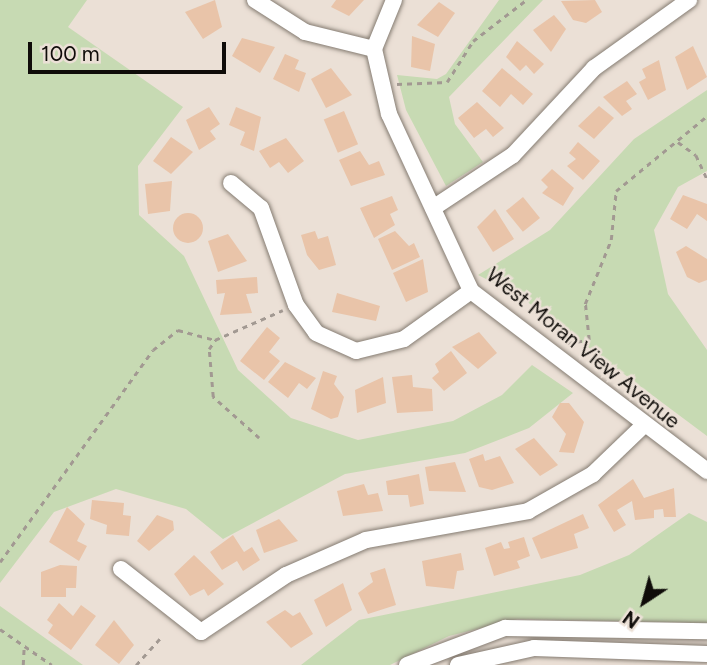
<!DOCTYPE html>
<style>
body{margin:0}
#map{position:relative;width:707px;height:665px;overflow:hidden;background:#ebe0d6;font-family:Figtree,sans-serif}
div>[style]{position:absolute}
[style*='--x']{left:calc(var(--x)*1px);top:calc(var(--y)*1px);width:calc(var(--w)*1px);rotate:calc(var(--a)*1deg)}
.green>*{inset:0;background:#c7dab3}
.building>*{inset:0;background:#e9c4a9;transform-origin:0 0}
.round{border-radius:50%}
.path>*{height:2.5px;margin-top:-1.25px;transform-origin:0;background:repeating-linear-gradient(90deg,#a29992 0 5px,transparent 0 10px)}
.roads{filter:drop-shadow(0 0 2px #847b71) drop-shadow(0 0 2px #847b71)}
.minor>*{height:16px;margin:-8px;padding:0 8px;transform-origin:8px;border-radius:8px;background:#fff}
span{translate:-50% -50%;white-space:nowrap;text-align:center;line-height:1.15;-webkit-text-stroke:5px #ebe0d6;paint-order:stroke}
.street-label{font-size:21px;color:#0f0c09}
.north{position:absolute;left:609px;top:567px;width:70px;height:70px;-webkit-text-stroke:5px #ebe0d6;paint-order:stroke;rotate:216deg;font-size:19px;font-weight:700;line-height:28px;text-align:center;color:#0f0c09}
.north::after{content:'';display:block;margin:auto;width:24px;height:32px;background:#0f0c09;clip-path:polygon(50% 0,100% 100%,50% 72%,0 100%)}
.scale{position:absolute;left:28px;top:42px;width:198px;height:32px;box-sizing:border-box;border:4px solid #0f0c09;border-top:0;padding-left:9px;font-size:21px;line-height:24px;white-space:nowrap;color:#0f0c09;-webkit-text-stroke:5px #ebe0d6;paint-order:stroke}
</style>
<div id="map">
<div class="green">
<i style="clip-path:polygon(0 0,87px 0,68px 27px,183px 107px,138px 166px,139px 215px,184px 256px,238px 370px,291px 418px,358px 440px,453px 421px,502px 395px,532px 365px,573px 393px,529px 428px,465px 453px,345px 474px,223px 539px,186px 509px,116px 489px,54px 512px,0 583px)"></i>
<i style="clip-path:polygon(499px 0,543px 0,449px 97px,455px 124px,483px 162px,446px 186px,406px 110px,397px 75px,437px 79px,446px 74px)"></i>
<i style="clip-path:polygon(707px 90px,707px 171px,678px 187px,654px 230px,668px 294px,707px 350px,707px 436px,518px 295px,478px 275px,550px 230px,634px 139px)"></i>
<i style="clip-path:polygon(689px 513px,707px 522px,707px 623px,517px 619px,449px 636px,390px 665px,301px 665px,359px 620px,580px 575px,629px 555px)"></i>
<i style="clip-path:polygon(0 606px,83px 665px,0 665px)"></i>
</div>
<div class="building">
<i style="clip-path:polygon(215px 0,222px 27px,203px 39px,185px 12px)"></i>
<i style="clip-path:polygon(336px 0,364px 0,349px 16px,331px 7px)"></i>
<i style="clip-path:polygon(595px 0,602px 12px,586px 23px,573px 20px,561px 1px)"></i>
<i style="clip-path:polygon(439px 2px,455px 13px,438px 37px,417px 25px)"></i>
<i style="clip-path:polygon(554px 15px,566px 29px,551px 52px,533px 30px)"></i>
<i style="clip-path:polygon(412px 36px,435px 44px,430px 71px,411px 67px)"></i>
<i style="clip-path:polygon(242px 38px,275px 47px,260px 73px,232px 56px)"></i>
<i style="clip-path:polygon(517px 41px,544px 64px,534px 74px,526px 65px,520px 71px,506px 57px)"></i>
<i style="clip-path:polygon(693px 46px,707px 77px,687px 90px,675px 57px)"></i>
<i style="clip-path:polygon(285px 54px,299px 60px,295px 69px,306px 73px,299px 92px,273px 79px)"></i>
<i style="clip-path:polygon(659px 60px,666px 90px,648px 100px,639px 82px,646px 78px,642px 69px)"></i>
<i style="clip-path:polygon(331px 68px,352px 95px,326px 108px,311px 79px)"></i>
<i style="clip-path:polygon(502px 68px,533px 94px,523px 105px,511px 94px,500px 107px,482px 91px)"></i>
<i style="clip-path:polygon(627px 81px,637px 94px,626px 101px,632px 109px,622px 116px,603px 97px)"></i>
<i style="clip-path:polygon(477px 102px,504px 128px,493px 137px,486px 129px,474px 138px,458px 118px)"></i>
<i style="clip-path:polygon(599px 106px,614px 118px,594px 139px,578px 126px)"></i>
<i style="clip-path:polygon(209px 107px,220px 124px,210px 131px,216px 139px,199px 150px,186px 120px)"></i>
<i style="clip-path:polygon(236px 107px,261px 117px,254px 151px,240px 145px,245px 132px,229px 125px)"></i>
<i style="left:344px;top:111px;width:36px;height:22px;rotate:67deg"></i>
<i style="clip-path:polygon(171px 137px,193px 152px,171px 174px,153px 161px)"></i>
<i style="clip-path:polygon(286px 138px,304px 161px,288px 173px,279px 162px,270px 168px,259px 151px)"></i>
<i style="clip-path:polygon(578px 142px,600px 161px,583px 180px,567px 166px,576px 159px,569px 153px)"></i>
<i style="clip-path:polygon(360px 151px,369px 165px,379px 161px,385px 175px,351px 186px,339px 160px)"></i>
<i style="clip-path:polygon(552px 169px,574px 188px,563px 206px,542px 193px,548px 187px,541px 180px)"></i>
<i style="clip-path:polygon(172px 181px,170px 211px,148px 214px,145px 184px)"></i>
<i style="clip-path:polygon(683px 195px,707px 204px,707px 221px,697px 214px,687px 229px,670px 219px)"></i>
<i style="clip-path:polygon(392px 196px,398px 210px,390px 214px,395px 225px,374px 238px,360px 208px)"></i>
<i style="left:523px;top:197px;width:27px;height:22px;rotate:51deg"></i>
<i style="clip-path:polygon(495px 209px,514px 239px,493px 252px,477px 227px)"></i>
<i class="round" style="left:173px;top:213px;width:30px;height:30px"></i>
<i style="clip-path:polygon(315px 231px,318px 239px,328px 236px,336px 265px,319px 270px,307px 255px,301px 235px)"></i>
<i style="clip-path:polygon(395px 231px,409px 246px,414px 243px,420px 257px,392px 270px,378px 239px)"></i>
<i style="clip-path:polygon(228px 234px,247px 261px,218px 272px,208px 241px)"></i>
<i style="clip-path:polygon(686px 246px,707px 259px,707px 280px,699px 283px,687px 277px,676px 252px)"></i>
<i style="clip-path:polygon(423px 259px,428px 292px,406px 302px,393px 273px)"></i>
<i style="clip-path:polygon(257px 277px,258px 293px,246px 294px,252px 313px,220px 315px,225px 293px,217px 294px,216px 280px)"></i>
<i style="clip-path:polygon(337px 293px,380px 306px,376px 321px,332px 312px)"></i>
<i style="clip-path:polygon(267px 327px,280px 338px,269px 352px,280px 361px,264px 380px,240px 361px)"></i>
<i style="clip-path:polygon(479px 332px,497px 353px,478px 369px,452px 347px)"></i>
<i style="clip-path:polygon(451px 351px,467px 373px,444px 391px,432px 378px,439px 372px,435px 364px)"></i>
<i style="clip-path:polygon(285px 362px,316px 378px,307px 389px,299px 383px,288px 398px,268px 382px)"></i>
<i style="clip-path:polygon(323px 371px,337px 376px,334px 384px,344px 397px,338px 417px,331px 419px,311px 409px)"></i>
<i style="clip-path:polygon(412px 375px,413px 387px,432px 389px,433px 411px,397px 413px,392px 377px)"></i>
<i style="clip-path:polygon(383px 377px,386px 403px,357px 413px,355px 390px)"></i>
<i style="clip-path:polygon(560px 403px,569px 403px,584px 422px,574px 453px,559px 452px,566px 434px,552px 417px)"></i>
<i style="clip-path:polygon(534px 438px,558px 465px,540px 476px,515px 449px)"></i>
<i style="clip-path:polygon(483px 454px,485px 461px,500px 456px,514px 483px,492px 490px,479px 487px,469px 459px)"></i>
<i style="clip-path:polygon(455px 462px,466px 492px,429px 491px,425px 467px)"></i>
<i style="clip-path:polygon(419px 474px,424px 504px,410px 507px,408px 495px,388px 495px,386px 481px)"></i>
<i style="clip-path:polygon(633px 479px,644px 498px,674px 488px,676px 517px,664px 517px,663px 509px,654px 510px,654px 518px,635px 520px,632px 501px,617px 510px,626px 525px,614px 532px,598px 505px)"></i>
<i style="clip-path:polygon(364px 484px,368px 495px,378px 493px,383px 511px,343px 516px,337px 491px)"></i>
<i style="clip-path:polygon(92px 500px,124px 503px,123px 515px,131px 516px,129px 536px,106px 534px,107px 525px,90px 519px)"></i>
<i style="clip-path:polygon(67px 507px,85px 524px,77px 541px,87px 546px,79px 561px,49px 542px)"></i>
<i style="clip-path:polygon(583px 514px,589px 528px,574px 534px,578px 548px,541px 559px,532px 538px)"></i>
<i style="clip-path:polygon(157px 515px,173px 521px,174px 530px,149px 551px,137px 541px)"></i>
<i style="clip-path:polygon(279px 519px,298px 541px,264px 553px,256px 530px)"></i>
<i style="clip-path:polygon(233px 535px,244px 552px,252px 547px,260px 560px,243px 571px,237px 561px,222px 570px,210px 552px)"></i>
<i style="clip-path:polygon(524px 537px,530px 556px,517px 561px,520px 568px,494px 576px,485px 548px,501px 542px,504px 549px,510px 548px,508px 542px)"></i>
<i style="clip-path:polygon(461px 553px,464px 570px,457px 571px,454px 589px,426px 586px,422px 561px)"></i>
<i style="clip-path:polygon(194px 555px,224px 584px,208px 596px,204px 589px,190px 596px,174px 574px)"></i>
<i style="clip-path:polygon(60px 565px,77px 566px,76px 588px,66px 588px,66px 597px,41px 597px,41px 572px)"></i>
<i style="clip-path:polygon(385px 568px,396px 605px,368px 614px,358px 593px,373px 582px,370px 573px)"></i>
<i style="clip-path:polygon(343px 583px,352px 610px,326px 627px,314px 600px)"></i>
<i style="clip-path:polygon(59px 603px,73px 616px,81px 605px,96px 616px,71px 650px,48px 633px,53px 625px,47px 620px)"></i>
<i style="clip-path:polygon(285px 610px,293px 616px,300px 612px,313px 634px,291px 648px,266px 622px)"></i>
<i style="clip-path:polygon(114px 620px,134px 645px,119px 664px,95px 645px)"></i>
</div>
<div class="path">
<i style="--x:397;--y:84;--w:50;--a:-2.3"></i>
<i style="--x:447;--y:82;--w:49;--a:-57.6"></i>
<i style="--x:473;--y:41;--w:67;--a:-37.7"></i>
<i style="--x:678;--y:142;--w:22;--a:36"></i>
<i style="--x:696;--y:155;--w:26;--a:65"></i>
<i style="--x:567;--y:343;--w:22;--a:-8"></i>
<i style="--x:589;--y:340;--w:36;--a:-96"></i>
<i style="--x:585;--y:304;--w:69;--a:-67.9"></i>
<i style="--x:611;--y:240;--w:49;--a:-84.2"></i>
<i style="--x:616;--y:191;--w:118;--a:-39.5"></i>
<i style="--x:259;--y:438;--w:62;--a:-138.3"></i>
<i style="--x:213;--y:397;--w:48;--a:-94.8"></i>
<i style="--x:209;--y:349;--w:11;--a:-56"></i>
<i style="--x:215;--y:340;--w:74;--a:-23.8"></i>
<i style="--x:0;--y:562;--w:261;--a:-54.2"></i>
<i style="--x:153;--y:350;--w:32;--a:-39"></i>
<i style="--x:178;--y:330;--w:38;--a:15"></i>
<i style="--x:0;--y:629;--w:63;--a:34.7"></i>
<i style="--x:23;--y:665;--w:17;--a:-87"></i>
<i style="--x:136;--y:665;--w:38;--a:-48"></i>
</div>
<div class="roads">
<div class="minor">
<i style="--x:255;--y:0;--w:59;--a:32.6"></i>
<i style="--x:305;--y:32;--w:71;--a:13.8"></i>
<i style="--x:394;--y:0;--w:53;--a:112.2"></i>
<i style="--x:374;--y:49;--w:67;--a:77"></i>
<i style="--x:389;--y:114;--w:195;--a:65.1"></i>
<i style="--x:471;--y:291;--w:297;--a:37.3"></i>
<i style="--x:231;--y:183;--w:39;--a:40"></i>
<i style="--x:261;--y:208;--w:103;--a:70.2"></i>
<i style="--x:296;--y:305;--w:34;--a:54"></i>
<i style="--x:316;--y:333;--w:44;--a:24.2"></i>
<i style="--x:356;--y:351;--w:49;--a:-14"></i>
<i style="--x:404;--y:339;--w:82;--a:-35.6"></i>
<i style="--x:433;--y:208;--w:96;--a:-33.5"></i>
<i style="--x:513;--y:155;--w:119;--a:-47"></i>
<i style="--x:594;--y:68;--w:117;--a:-35.6"></i>
<i style="--x:121;--y:569;--w:102;--a:38.2"></i>
<i style="--x:201;--y:632;--w:102;--a:-33.8"></i>
<i style="--x:286;--y:575;--w:87;--a:-23.6"></i>
<i style="--x:366;--y:540;--w:165;--a:-10.1"></i>
<i style="--x:528;--y:511;--w:75;--a:-29.6"></i>
<i style="--x:593;--y:474;--w:71;--a:-43.9"></i>
<i style="--x:407;--y:665;--w:105;--a:-20.7"></i>
<i style="--x:505;--y:628;--w:202;--a:0.9"></i>
<i style="--x:458;--y:665;--w:78;--a:-12.6"></i>
<i style="--x:534;--y:648;--w:173;--a:2"></i>
</div>
</div>
<div class="street-label">
<span style="left:583px;top:348px;rotate:39deg">West Moran View Avenue</span>
</div>
<div class="north">N</div>
<div class="scale">100 m</div>
</div>
